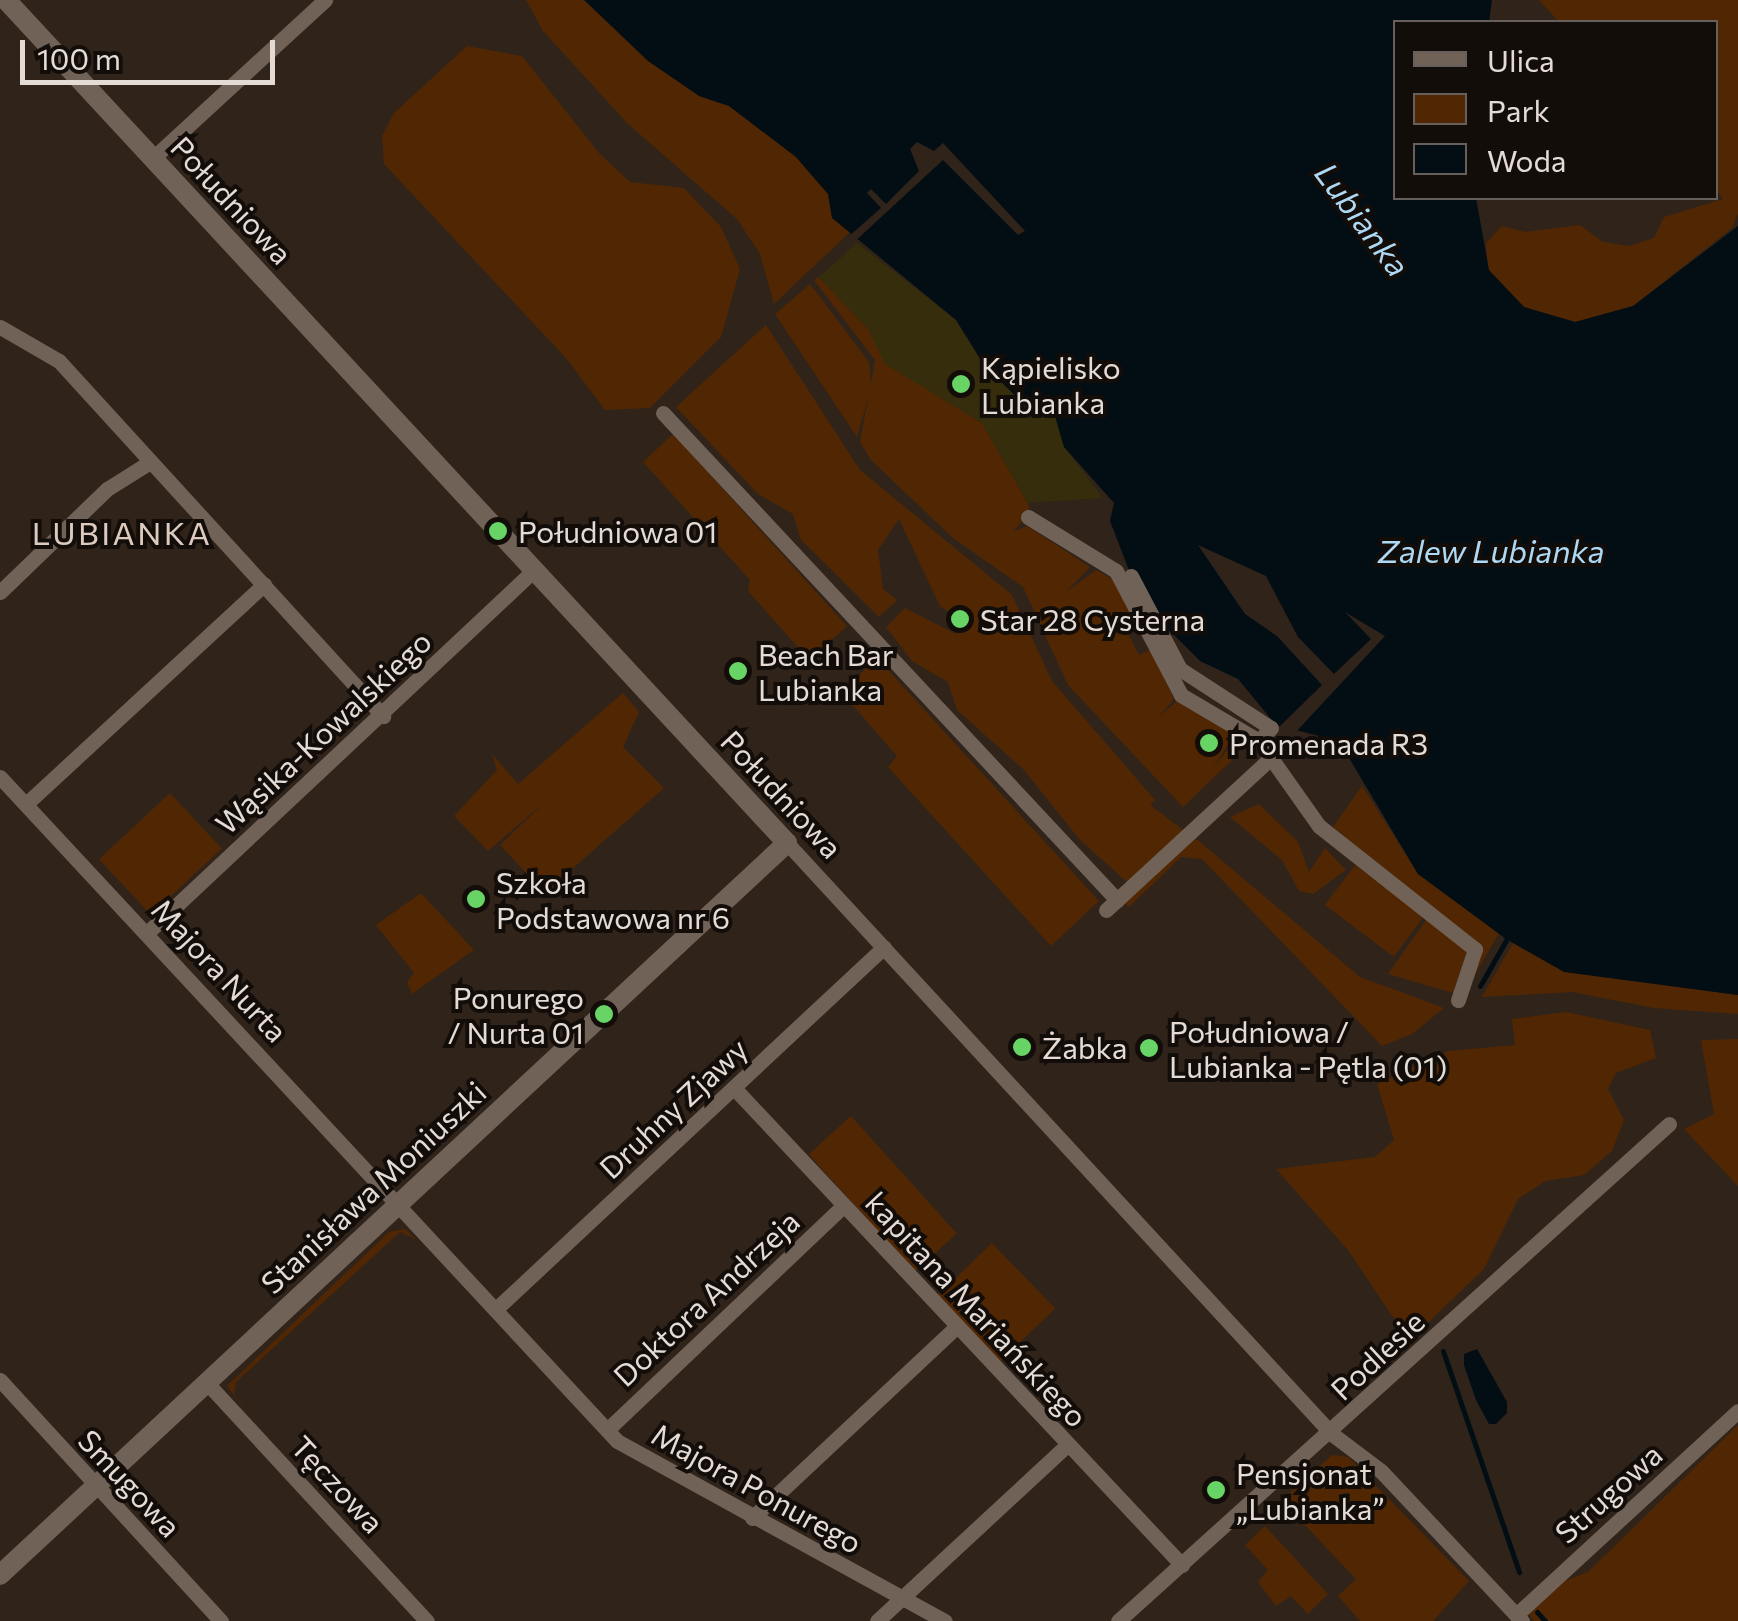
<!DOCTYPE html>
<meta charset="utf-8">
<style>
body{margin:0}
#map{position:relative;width:1738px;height:1621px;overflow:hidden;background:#30231a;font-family:Commissioner,sans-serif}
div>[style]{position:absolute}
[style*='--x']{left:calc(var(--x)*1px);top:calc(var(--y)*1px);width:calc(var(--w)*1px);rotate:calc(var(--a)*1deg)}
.green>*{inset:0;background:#512703;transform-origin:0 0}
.sand>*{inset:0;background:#352d0c}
.water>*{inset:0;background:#030d14}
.pier>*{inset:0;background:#30231a}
.stream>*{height:5px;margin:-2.5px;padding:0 2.5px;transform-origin:2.5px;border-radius:2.5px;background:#030d14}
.street>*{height:15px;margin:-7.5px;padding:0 7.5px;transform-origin:7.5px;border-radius:7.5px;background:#716258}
.secondary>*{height:20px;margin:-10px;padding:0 10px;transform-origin:10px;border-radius:10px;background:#716258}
.dots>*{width:28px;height:28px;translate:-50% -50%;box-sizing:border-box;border:5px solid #130d0a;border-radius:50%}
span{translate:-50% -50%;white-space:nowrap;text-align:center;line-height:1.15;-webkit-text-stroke:8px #130d0a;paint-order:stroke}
.street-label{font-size:30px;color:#e4dbd5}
.poi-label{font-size:30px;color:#e4dbd5}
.left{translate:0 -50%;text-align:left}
.right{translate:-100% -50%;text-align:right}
.water-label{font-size:32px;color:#add9f5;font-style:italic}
.neighbourhood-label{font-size:32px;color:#dccabf;letter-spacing:2.5px}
.legend{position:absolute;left:1393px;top:20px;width:325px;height:180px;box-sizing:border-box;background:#130d0a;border:2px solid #675f5b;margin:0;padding:12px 18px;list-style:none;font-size:30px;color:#e4dbd5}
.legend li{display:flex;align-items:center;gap:20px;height:50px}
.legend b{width:50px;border:2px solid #675f5b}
.scale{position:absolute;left:20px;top:40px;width:255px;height:45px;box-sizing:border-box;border:5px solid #e4dbd5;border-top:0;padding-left:12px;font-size:30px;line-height:35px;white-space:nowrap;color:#e4dbd5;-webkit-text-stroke:8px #130d0a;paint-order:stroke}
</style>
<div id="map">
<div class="green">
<i style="clip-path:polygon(526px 0,584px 0,699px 96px,729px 106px,796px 157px,828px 194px,832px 218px,851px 231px,774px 304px,760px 254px,737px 219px,628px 124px,543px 31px)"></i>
<i style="clip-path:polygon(1539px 0,1738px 0,1738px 214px,1732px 228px,1633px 306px,1576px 322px,1524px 307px,1488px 270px,1486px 243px,1502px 226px,1525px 232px,1580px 225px,1603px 242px,1629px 246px,1654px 238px,1664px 217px,1723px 199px,1716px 189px,1716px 22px,1559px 22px)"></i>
<i style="clip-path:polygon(467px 46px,522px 56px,599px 153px,630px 182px,684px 188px,721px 227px,740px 269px,721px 337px,650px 408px,605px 410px,566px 358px,384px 164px,382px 136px,394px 113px)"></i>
<i style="clip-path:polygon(819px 277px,869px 330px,886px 364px,982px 423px,1028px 503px,1030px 512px,1013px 532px,1027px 526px,1090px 567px,1066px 592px,1096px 570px,1114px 580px,1136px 624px,1126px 630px,1139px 655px,1150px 650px,1174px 699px,1159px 717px,1177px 701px,1235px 733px,1212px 770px,1239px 734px,1244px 738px,1231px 761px,1183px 807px,1068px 685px,1023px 587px,953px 538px,871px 460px,860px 442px,875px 360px,814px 280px)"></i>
<i style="clip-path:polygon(810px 284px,869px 362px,871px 388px,857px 437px,775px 314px)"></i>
<i style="clip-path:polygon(766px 325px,860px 470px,1012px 595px,1052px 681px,1155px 800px,1150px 805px,1183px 830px,1128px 883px,1080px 840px,1024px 770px,957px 710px,948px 682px,912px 661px,886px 627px,905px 608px,956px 634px,965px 623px,940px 606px,899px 519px,878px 550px,883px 589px,897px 600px,879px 617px,801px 540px,793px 514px,758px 494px,676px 407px)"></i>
<i style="clip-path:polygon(673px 434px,847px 626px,810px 661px,748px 591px,750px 580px,643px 462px)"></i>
<i style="clip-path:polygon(877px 658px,1099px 901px,1051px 946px,888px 767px,897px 756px,841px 692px)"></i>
<i style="clip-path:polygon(623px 693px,639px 712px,623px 747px,664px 788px,545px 893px,500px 845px,546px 801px,488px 851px,454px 816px,497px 770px,492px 754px,518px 784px)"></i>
<i style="clip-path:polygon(1362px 786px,1418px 874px,1499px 933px,1468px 987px,1479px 946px,1333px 827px)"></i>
<i style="left:170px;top:793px;width:76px;height:97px;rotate:47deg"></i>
<i style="clip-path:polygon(1259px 804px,1298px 842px,1309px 872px,1325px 848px,1346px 870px,1313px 894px,1299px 891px,1282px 860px,1230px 817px)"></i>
<i style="clip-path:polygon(1195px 838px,1360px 977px,1444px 1008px,1412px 1034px,1382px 1046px,1202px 859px,1181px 857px,1129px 907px,1124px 903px)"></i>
<i style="left:1355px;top:865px;width:86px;height:50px;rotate:37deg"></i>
<i style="clip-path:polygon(421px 893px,474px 950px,412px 994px,407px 982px,414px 973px,376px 925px)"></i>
<i style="clip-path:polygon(1426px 920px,1467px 951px,1453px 993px,1388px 974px)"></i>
<i style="clip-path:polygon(1513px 943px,1568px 972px,1738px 995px,1738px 1014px,1654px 1008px,1572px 992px,1482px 997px)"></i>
<i style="clip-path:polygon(1566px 1012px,1650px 1030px,1656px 1058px,1616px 1073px,1608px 1089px,1624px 1120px,1612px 1151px,1584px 1175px,1545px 1181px,1518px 1199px,1484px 1269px,1409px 1341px,1348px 1250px,1276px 1169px,1375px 1157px,1394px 1140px,1377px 1084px,1448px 1051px,1515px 1045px,1512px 1019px)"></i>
<i style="clip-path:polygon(1738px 1039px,1738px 1186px,1684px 1129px,1714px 1114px,1701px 1040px)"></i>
<i style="left:851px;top:1116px;width:158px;height:57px;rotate:48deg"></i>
<i style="clip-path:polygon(405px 1229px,417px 1240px,400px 1232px,236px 1382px,234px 1394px,258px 1428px,227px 1386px,389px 1232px)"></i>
<i style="left:992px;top:1243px;width:91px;height:78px;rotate:46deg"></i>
<i style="clip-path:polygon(1738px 1425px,1738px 1621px,1534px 1621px,1524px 1609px,1554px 1585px,1588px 1572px)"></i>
<i style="clip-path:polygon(1332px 1455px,1348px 1457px,1469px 1581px,1433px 1621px,1360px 1621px,1338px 1596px,1356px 1579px,1281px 1500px)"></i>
<i style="clip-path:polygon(1265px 1526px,1328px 1594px,1308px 1614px,1291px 1596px,1276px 1606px,1258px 1582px,1268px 1570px,1245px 1545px)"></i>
</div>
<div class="sand">
<i style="clip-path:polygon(857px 243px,956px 320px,984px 365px,1024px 404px,1055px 416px,1064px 447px,1103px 498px,1028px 503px,982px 423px,885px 364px,869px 330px,819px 277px)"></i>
</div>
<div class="water">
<i style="clip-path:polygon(584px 0,1492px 0,1489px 22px,1396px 22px,1396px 198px,1476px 198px,1489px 270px,1524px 307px,1575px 322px,1633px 306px,1738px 226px,1738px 995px,1564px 972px,1506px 939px,1418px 874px,1339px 741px,1276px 725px,1238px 679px,1200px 661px,1162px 623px,1130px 573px,1110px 521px,1114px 503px,1064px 447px,1055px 416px,1024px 404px,984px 365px,956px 320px,832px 218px,828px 194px,796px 157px,729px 106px,699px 96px,648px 61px)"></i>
<i style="clip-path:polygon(1477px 1349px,1507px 1402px,1507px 1413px,1496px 1424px,1489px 1424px,1476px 1400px,1464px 1365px,1464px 1354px)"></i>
</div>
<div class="pier">
<i style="clip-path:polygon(917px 142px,934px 151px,943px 143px,1025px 231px,1018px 235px,943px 160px,852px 244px,848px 237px,881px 208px,867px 193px,871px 189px,886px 204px,919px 171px,910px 149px)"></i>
<i style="clip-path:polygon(1198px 545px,1266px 576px,1298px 637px,1334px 674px,1371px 639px,1345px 612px,1385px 636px,1295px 733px,1276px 730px,1322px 685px,1277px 636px,1245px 614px)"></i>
</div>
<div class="stream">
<i style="--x:1480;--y:986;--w:56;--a:-60.3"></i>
<i style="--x:1443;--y:1351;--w:234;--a:71"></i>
<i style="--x:1537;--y:1612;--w:12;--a:48"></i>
</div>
<div class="street">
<i style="--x:153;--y:158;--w:234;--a:-42.6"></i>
<i style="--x:0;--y:327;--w:68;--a:30"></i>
<i style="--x:59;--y:361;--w:481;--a:47.6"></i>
<i style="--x:663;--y:413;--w:666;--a:47.01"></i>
<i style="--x:1028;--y:517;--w:103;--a:31.5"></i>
<i style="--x:1116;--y:571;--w:140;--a:62.3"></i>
<i style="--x:1181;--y:695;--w:91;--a:30.5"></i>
<i style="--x:1259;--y:741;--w:104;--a:54.8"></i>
<i style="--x:1319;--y:826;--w:199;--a:38.3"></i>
<i style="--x:1475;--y:949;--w:54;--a:108.4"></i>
<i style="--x:1131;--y:576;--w:105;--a:62.2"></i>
<i style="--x:1180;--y:669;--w:108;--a:33"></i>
<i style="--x:1271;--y:728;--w:18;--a:133"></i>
<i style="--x:0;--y:592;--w:149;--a:-43.9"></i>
<i style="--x:107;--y:489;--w:51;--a:-32.1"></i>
<i style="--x:0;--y:777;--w:906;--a:47.1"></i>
<i style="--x:617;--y:1441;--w:374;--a:28.8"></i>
<i style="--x:26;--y:804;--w:324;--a:-42.7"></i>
<i style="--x:787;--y:843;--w:804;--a:47.32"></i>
<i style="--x:1332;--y:1434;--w:61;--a:37.1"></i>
<i style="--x:1381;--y:1471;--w:206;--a:46.8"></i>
<i style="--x:1106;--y:910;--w:227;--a:-42.7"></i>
<i style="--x:148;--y:932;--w:529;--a:-43.16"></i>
<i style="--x:735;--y:1089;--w:653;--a:46.8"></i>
<i style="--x:497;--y:1308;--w:529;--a:-43.01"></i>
<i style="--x:0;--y:1380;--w:327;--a:47.5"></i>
<i style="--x:207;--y:1383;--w:324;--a:47.3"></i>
<i style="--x:607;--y:1430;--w:325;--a:-43.5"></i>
<i style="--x:752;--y:1518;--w:278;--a:-43.1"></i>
<i style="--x:1516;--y:1615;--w:301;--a:-42.6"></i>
<i style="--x:877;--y:1621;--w:259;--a:-42.8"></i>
<i style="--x:1118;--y:1621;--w:742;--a:-42.05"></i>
</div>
<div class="secondary">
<i style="--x:0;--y:1575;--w:1075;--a:-42.93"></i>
<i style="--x:787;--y:843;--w:1149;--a:-132.81"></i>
</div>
<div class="dots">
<i style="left:961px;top:384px;background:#68d465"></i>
<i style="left:498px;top:531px;background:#68d465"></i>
<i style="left:960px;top:619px;background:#68d465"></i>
<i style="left:738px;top:671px;background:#68d465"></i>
<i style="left:1209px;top:743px;background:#68d465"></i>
<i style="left:476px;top:899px;background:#68d465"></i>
<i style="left:604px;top:1014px;background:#68d465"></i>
<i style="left:1022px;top:1047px;background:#68d465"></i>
<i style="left:1149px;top:1048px;background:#68d465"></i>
<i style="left:1216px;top:1490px;background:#68d465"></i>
</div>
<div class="street-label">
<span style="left:232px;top:200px;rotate:47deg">Południowa</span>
<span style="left:323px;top:732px;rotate:-43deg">Wąsika-Kowalskiego</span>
<span style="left:782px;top:794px;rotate:47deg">Południowa</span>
<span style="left:220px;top:970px;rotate:47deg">Majora Nurta</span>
<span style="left:673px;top:1108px;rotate:-43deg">Druhny Zjawy</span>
<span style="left:373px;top:1187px;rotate:-43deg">Stanisława Moniuszki</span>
<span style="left:706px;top:1298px;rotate:-43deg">Doktora Andrzeja</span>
<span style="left:977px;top:1309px;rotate:47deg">kapitana Mariańskiego</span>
<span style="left:1377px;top:1355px;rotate:-43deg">Podlesie</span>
<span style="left:130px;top:1483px;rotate:47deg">Smugowa</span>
<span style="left:338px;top:1484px;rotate:47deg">Tęczowa</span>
<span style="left:757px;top:1488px;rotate:29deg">Majora Ponurego</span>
<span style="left:1608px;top:1493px;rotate:-42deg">Strugowa</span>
</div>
<div class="poi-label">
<span class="left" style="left:981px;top:384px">Kąpielisko<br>Lubianka</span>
<span class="left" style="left:518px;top:531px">Południowa 01</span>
<span class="left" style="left:980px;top:619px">Star 28 Cysterna</span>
<span class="left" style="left:758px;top:671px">Beach Bar<br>Lubianka</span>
<span class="left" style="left:1229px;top:743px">Promenada R3</span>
<span class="left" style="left:496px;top:899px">Szkoła<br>Podstawowa nr 6</span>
<span class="right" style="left:584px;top:1014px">Ponurego<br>/ Nurta 01</span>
<span class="left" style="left:1169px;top:1048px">Południowa /<br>Lubianka - Pętla (01)</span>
<span class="left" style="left:1042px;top:1047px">Żabka</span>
<span class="left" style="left:1236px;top:1490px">Pensjonat<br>„Lubianka”</span>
</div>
<div class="water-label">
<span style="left:1363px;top:219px;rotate:53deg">Lubianka</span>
<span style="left:1491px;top:550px">Zalew Lubianka</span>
</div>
<div class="neighbourhood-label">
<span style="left:122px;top:532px">LUBIANKA</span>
</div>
<ul class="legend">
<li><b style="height:12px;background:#716258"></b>Ulica</li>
<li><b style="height:28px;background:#512703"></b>Park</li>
<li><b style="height:28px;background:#030d14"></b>Woda</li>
</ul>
<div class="scale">100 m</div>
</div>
